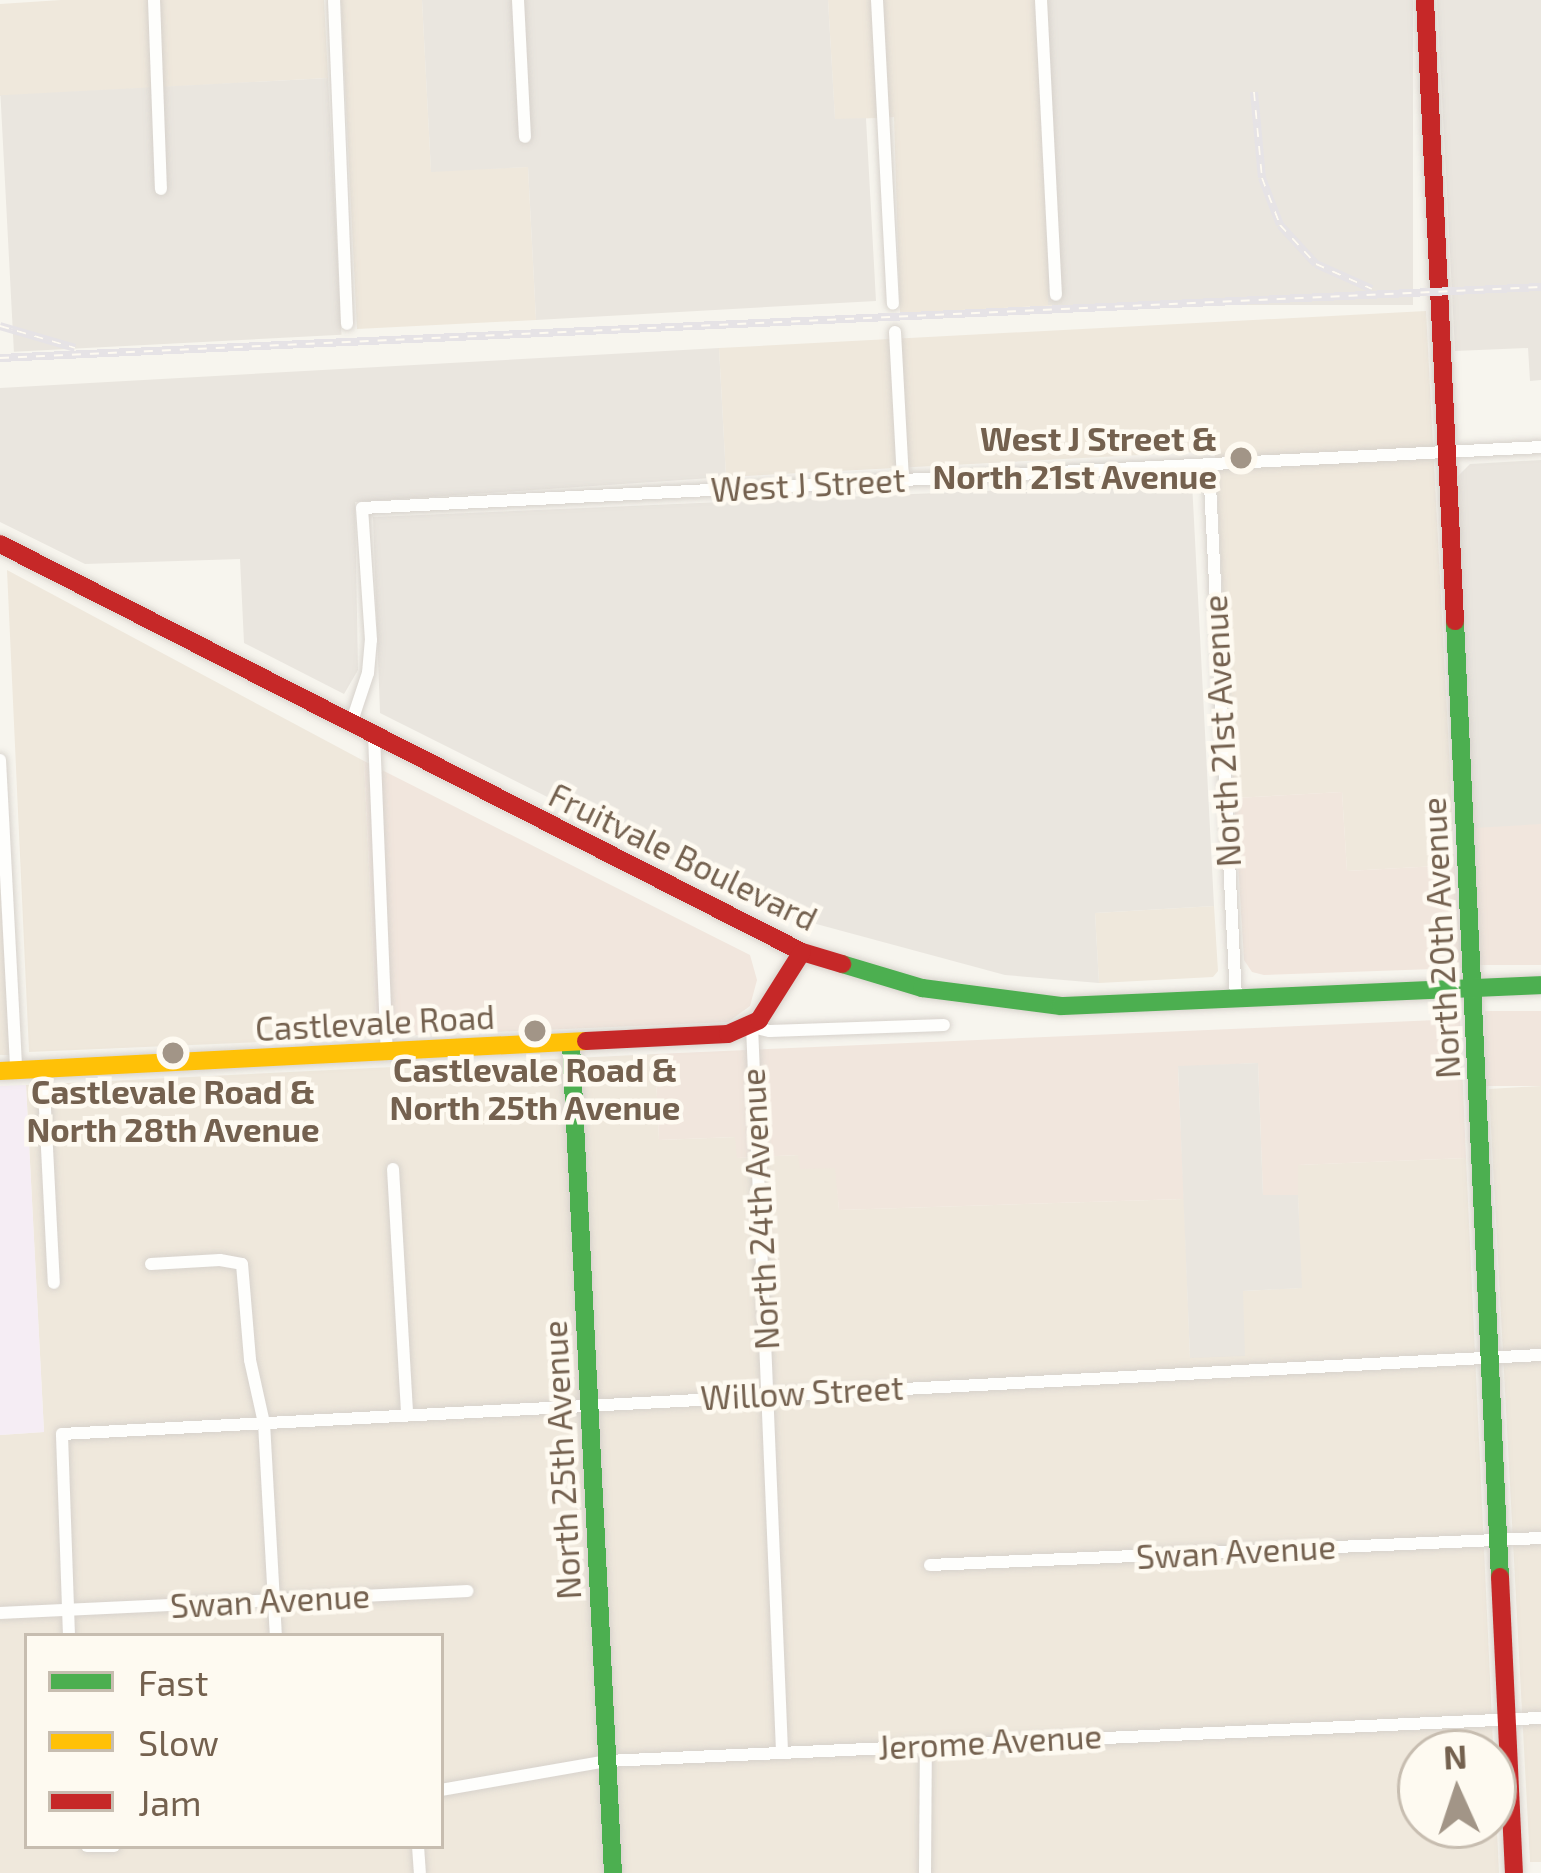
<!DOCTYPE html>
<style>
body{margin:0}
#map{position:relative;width:1541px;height:1873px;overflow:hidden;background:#f7f5ee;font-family:"Exo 2",sans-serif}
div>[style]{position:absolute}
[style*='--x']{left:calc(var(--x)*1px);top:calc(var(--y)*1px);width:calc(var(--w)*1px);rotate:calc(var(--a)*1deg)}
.residential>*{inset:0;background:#efe8dc}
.commercial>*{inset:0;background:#f1e6dd;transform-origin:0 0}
.industrial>*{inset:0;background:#eae6df;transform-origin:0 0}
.education>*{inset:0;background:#f5edf4}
.roads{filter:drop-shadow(0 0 3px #d7d2cc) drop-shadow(0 0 3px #d7d2cc)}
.street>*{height:12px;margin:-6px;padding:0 6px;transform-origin:6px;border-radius:6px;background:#fefefc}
.fast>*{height:18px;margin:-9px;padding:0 9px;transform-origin:9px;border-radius:9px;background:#4caf50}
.slow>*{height:18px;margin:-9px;padding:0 9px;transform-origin:9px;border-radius:9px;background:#ffc107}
.jam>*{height:18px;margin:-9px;padding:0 9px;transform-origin:9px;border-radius:9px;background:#c62828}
.rail>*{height:8px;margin-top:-4px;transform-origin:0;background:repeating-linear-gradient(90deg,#fefaf1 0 9px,#e6e3e6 0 18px);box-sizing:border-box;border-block:3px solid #e6e3e6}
.dots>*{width:33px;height:33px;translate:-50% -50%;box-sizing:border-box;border:6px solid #fefaf1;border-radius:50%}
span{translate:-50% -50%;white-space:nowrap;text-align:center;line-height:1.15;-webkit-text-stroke:9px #fefaf1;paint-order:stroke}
.poi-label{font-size:33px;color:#74614f;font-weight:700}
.right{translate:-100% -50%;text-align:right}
.street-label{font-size:33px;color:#74614f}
.legend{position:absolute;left:24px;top:1633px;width:420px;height:216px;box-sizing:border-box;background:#fefaf1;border:3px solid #c7bdb0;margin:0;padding:15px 21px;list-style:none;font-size:36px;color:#74614f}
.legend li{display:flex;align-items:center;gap:24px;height:60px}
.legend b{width:60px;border:3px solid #c7bdb0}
.north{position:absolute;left:1397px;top:1729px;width:120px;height:120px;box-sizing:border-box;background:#fefaf1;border:3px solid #c7bdb0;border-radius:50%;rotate:357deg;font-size:33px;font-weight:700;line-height:48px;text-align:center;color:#74614f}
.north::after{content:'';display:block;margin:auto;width:42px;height:54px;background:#a29587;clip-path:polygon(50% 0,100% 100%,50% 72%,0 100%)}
</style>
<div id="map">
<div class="residential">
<i style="clip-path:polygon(61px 0,324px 0,328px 78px,0 96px,0 4px)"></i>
<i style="clip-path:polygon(341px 0,422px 0,431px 171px,528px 167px,536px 320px,357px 329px)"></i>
<i style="clip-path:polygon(828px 0,1048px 0,1064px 305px,900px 313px,894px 117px,835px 120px)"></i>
<i style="clip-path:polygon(1426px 311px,1455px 865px,1347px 871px,1342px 792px,1234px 798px,1215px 451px,726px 477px,719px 348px)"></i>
<i style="clip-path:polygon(7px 570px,364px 761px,377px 1037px,29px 1052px)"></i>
<i style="clip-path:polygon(0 885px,10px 1055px,0 1055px)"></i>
<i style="clip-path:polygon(1214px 906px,1218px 971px,1213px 977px,1099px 983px,1095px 913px)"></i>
<i style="clip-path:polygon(evenodd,655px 1054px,659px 1140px,736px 1137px,738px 1158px,799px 1155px,836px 1168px,839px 1210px,1184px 1199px,1190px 1357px,1242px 1291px,1301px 1288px,1297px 1165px,1466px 1158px,1499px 1873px,0 1873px,0 1435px,44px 1432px,26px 1085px,655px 1054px,27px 1636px,441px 1636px,441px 1846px,27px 1846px,27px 1636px,655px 1054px,1421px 1753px,1493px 1753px,1493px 1825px,1421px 1825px,1421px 1753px)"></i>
<i style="clip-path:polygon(1541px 1086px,1541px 1862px,1530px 1862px,1489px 1089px)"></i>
</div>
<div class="commercial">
<i style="clip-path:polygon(364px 761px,750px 955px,757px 980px,750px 1006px,728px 1022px,377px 1037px)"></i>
<i style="clip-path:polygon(1342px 792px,1347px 871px,1455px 865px,1462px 968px,1264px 975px,1252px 972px,1244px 960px,1234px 798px)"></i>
<i style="left:1541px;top:824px;width:141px;height:67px;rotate:90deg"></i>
<i style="left:1541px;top:1011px;width:75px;height:56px;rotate:90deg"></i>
<i style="clip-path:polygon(1460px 1019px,1466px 1158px,1298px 1165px,1298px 1195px,1263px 1196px,1258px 1063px,1178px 1067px,1184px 1199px,839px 1210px,835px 1168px,800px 1169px,798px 1155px,737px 1158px,735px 1137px,659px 1140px,655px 1054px)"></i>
</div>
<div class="industrial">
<i style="clip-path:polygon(422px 0,828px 0,835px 119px,866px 118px,876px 301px,536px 320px,528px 167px,431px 172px)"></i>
<i style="left:1048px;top:0;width:365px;height:305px"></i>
<i style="clip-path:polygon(1437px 0,1541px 0,1541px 380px,1530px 381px,1528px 348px,1455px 351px)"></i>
<i style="left:328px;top:78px;width:257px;height:328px;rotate:87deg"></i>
<i style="clip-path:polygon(719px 348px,726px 477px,355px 502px,358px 670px,344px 694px,244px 643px,240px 559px,85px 564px,0 522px,0 388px)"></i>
<i style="clip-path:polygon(1541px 460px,1541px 824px,1474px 828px,1457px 477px,1470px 464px)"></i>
<i style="clip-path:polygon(1192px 482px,1214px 906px,1095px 913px,1099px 983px,1005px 975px,783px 915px,380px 713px,373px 517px)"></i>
<i style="clip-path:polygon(1258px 1063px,1263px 1195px,1298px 1195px,1302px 1288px,1243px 1291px,1245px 1356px,1190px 1358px,1178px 1066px)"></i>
</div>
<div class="education">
<i style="clip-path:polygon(26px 1085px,44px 1432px,0 1435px,0 1086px)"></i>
</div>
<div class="roads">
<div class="street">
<i style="--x:154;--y:0;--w:189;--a:87.9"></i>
<i style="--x:334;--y:0;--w:324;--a:87.7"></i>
<i style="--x:518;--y:0;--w:137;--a:87.1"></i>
<i style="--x:877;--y:0;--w:304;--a:87"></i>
<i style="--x:1041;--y:0;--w:295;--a:87.1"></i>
<i style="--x:895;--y:332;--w:148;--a:86.9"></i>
<i style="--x:1209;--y:465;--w:534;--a:87.1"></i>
<i style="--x:351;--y:724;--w:54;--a:-71.6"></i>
<i style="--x:368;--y:673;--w:33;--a:-85"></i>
<i style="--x:371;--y:640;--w:132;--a:-93.9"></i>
<i style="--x:362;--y:508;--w:1181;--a:-2.96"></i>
<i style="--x:374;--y:735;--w:317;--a:87.7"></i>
<i style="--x:0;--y:760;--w:310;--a:87"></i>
<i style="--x:43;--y:1069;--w:214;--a:87.1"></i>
<i style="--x:393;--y:1169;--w:243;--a:86.7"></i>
<i style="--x:151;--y:1264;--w:69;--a:-3.3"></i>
<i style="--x:220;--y:1260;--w:22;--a:10"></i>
<i style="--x:242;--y:1264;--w:96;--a:85.2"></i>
<i style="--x:250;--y:1360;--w:65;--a:77.5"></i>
<i style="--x:264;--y:1423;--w:213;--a:86.8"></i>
<i style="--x:930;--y:1565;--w:612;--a:-2.53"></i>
<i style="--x:0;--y:1613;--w:468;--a:-2.7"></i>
<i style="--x:69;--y:1636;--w:202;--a:-92"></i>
<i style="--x:62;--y:1434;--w:1481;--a:-3.06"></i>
<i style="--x:782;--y:1751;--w:725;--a:-92.37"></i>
<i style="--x:752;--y:1027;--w:18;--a:13"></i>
<i style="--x:770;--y:1031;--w:174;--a:-2"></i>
<i style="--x:441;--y:1790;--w:169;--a:-9.9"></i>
<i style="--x:607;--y:1761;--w:935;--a:-2.64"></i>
<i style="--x:87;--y:1846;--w:27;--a:0"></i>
<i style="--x:418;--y:1846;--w:27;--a:86"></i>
<i style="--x:925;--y:1873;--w:128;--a:-89.6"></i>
</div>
<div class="fast">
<i style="--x:1455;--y:621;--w:957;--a:87.31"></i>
<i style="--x:842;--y:964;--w:84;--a:16.7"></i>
<i style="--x:922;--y:988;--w:140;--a:7.4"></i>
<i style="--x:1061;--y:1006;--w:480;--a:-2.5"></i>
<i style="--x:571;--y:1044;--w:830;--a:87.1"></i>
</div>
<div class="slow">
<i style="--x:0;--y:1071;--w:587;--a:-2.93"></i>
</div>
<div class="jam">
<i style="--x:1425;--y:0;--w:622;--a:87.23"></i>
<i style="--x:0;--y:544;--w:900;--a:26.96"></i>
<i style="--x:802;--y:952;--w:42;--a:16.7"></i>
<i style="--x:586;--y:1041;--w:142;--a:-2.8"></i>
<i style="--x:728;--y:1034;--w:34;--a:-24"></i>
<i style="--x:759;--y:1020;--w:80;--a:-57.7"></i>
<i style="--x:1500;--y:1577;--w:296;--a:87.3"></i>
</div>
</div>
<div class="rail">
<i style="--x:1254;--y:92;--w:86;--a:84.7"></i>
<i style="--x:1262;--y:178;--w:50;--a:69"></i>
<i style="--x:1280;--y:225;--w:53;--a:47.3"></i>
<i style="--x:1316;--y:264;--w:61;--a:24.1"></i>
<i style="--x:0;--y:326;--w:78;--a:16.3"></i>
<i style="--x:0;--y:358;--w:1543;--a:-2.64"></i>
</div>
<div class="dots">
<i style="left:1241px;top:458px;background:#a29587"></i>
<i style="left:535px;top:1031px;background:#a29587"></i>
<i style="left:173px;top:1053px;background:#a29587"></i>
</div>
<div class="poi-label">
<span class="right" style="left:1217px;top:458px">West J Street &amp;<br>North 21st Avenue</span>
<span style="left:535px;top:1089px">Castlevale Road &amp;<br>North 25th Avenue</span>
<span style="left:173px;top:1111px">Castlevale Road &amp;<br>North 28th Avenue</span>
</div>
<div class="street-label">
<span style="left:808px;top:485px;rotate:-3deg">West J Street</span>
<span style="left:1222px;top:731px;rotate:-93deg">North 21st Avenue</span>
<span style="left:683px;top:857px;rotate:26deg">Fruitvale Boulevard</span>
<span style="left:1441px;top:938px;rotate:-93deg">North 20th Avenue</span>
<span style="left:375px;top:1023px;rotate:-3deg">Castlevale Road</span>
<span style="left:760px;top:1209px;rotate:-93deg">North 24th Avenue</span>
<span style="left:802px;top:1393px;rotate:-3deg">Willow Street</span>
<span style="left:562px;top:1460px;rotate:-93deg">North 25th Avenue</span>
<span style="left:1236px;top:1552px;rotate:-3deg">Swan Avenue</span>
<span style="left:270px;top:1601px;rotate:-3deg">Swan Avenue</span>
<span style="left:990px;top:1742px;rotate:-3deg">Jerome Avenue</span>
</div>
<ul class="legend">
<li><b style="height:15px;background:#4caf50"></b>Fast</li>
<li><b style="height:15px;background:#ffc107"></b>Slow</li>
<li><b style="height:15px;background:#c62828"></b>Jam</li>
</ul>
<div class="north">N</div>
</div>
